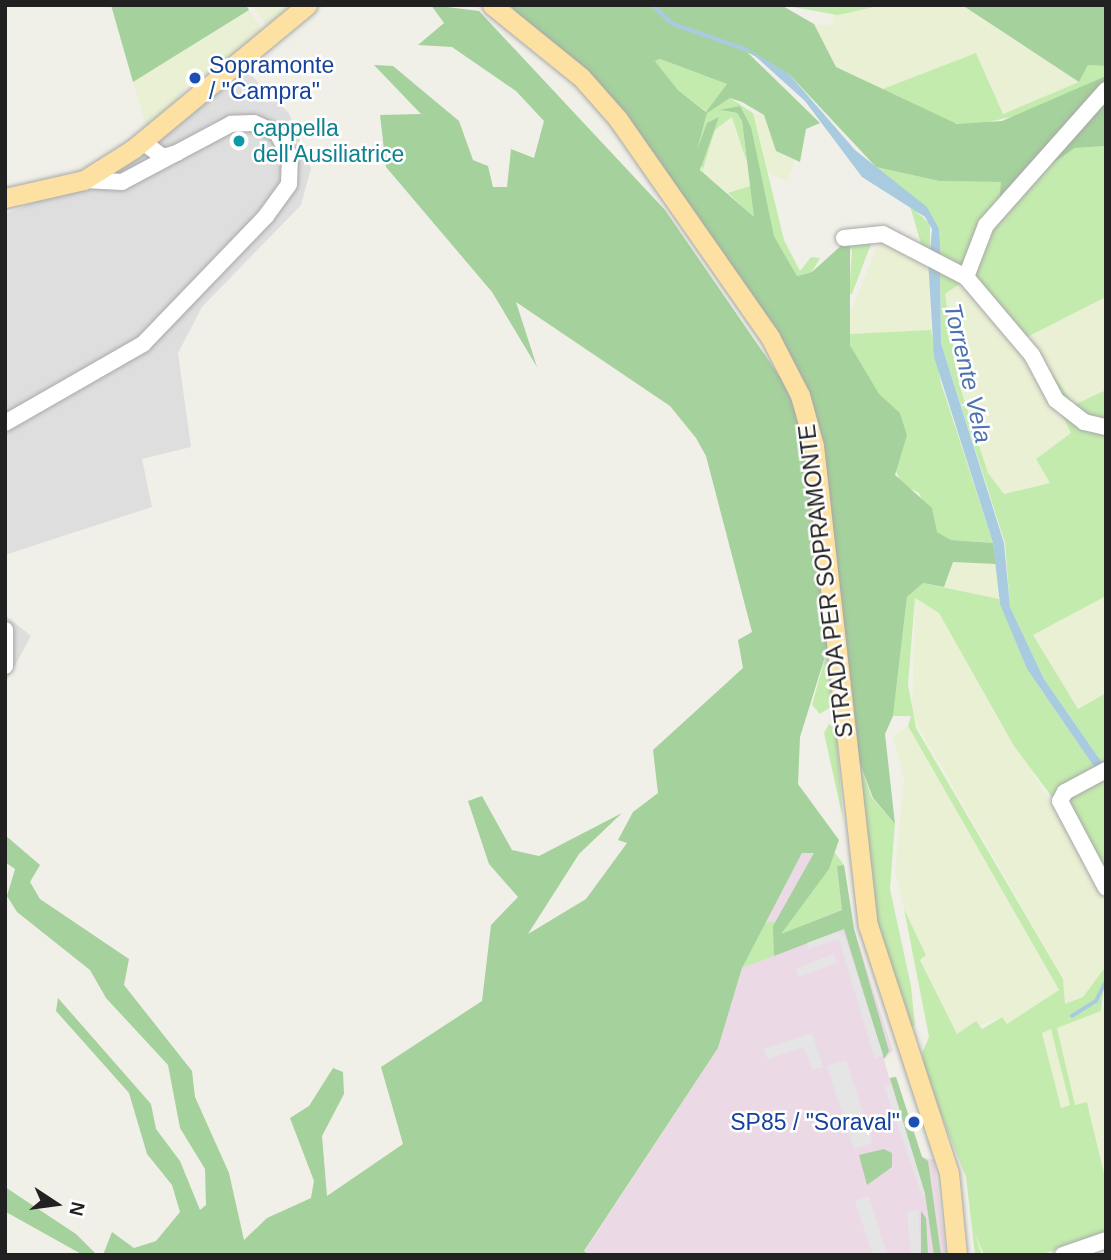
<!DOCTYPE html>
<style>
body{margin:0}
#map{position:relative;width:1111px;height:1260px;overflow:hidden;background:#f1f0e8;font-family:Helvetica,sans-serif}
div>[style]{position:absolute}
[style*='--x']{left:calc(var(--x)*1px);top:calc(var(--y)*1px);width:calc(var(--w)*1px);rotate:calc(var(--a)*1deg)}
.residential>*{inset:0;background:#dfdede}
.industrial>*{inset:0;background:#ebdae5}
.farmland>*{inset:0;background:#eaf0d3;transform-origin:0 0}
.grass>*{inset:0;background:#c4ebae}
.forest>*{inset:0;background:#a5d19c}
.parking>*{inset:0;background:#e5e5e5;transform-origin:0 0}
.water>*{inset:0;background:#a8cbdf}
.stream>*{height:3.5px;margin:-1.75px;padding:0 1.75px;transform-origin:1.75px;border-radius:1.75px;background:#a8cbdf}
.roads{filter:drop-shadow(0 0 2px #a8a8a8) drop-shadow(0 0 2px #a8a8a8)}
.minor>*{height:16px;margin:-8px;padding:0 8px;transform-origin:8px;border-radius:8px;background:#fff}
.major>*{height:19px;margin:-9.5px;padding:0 9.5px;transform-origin:9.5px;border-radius:9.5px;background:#fde1a2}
.dots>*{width:19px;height:19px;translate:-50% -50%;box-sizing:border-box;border:4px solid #fff;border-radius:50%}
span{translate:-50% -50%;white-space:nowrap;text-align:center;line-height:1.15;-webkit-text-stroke:5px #fff;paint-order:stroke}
.transit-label{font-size:23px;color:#164399}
.left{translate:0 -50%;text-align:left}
.right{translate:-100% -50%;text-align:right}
.culture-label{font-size:23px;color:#0d838f}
.street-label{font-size:23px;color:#212121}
.water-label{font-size:24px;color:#4b71b3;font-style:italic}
.frame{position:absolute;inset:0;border:7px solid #212121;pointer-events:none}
.north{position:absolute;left:21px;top:1169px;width:70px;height:70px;-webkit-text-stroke:5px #fff;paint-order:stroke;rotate:103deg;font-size:19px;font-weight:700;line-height:28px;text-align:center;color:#212121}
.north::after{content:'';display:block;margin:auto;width:24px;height:32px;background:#212121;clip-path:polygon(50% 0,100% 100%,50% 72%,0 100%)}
</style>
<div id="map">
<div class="residential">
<i style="clip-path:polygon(248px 72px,289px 113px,311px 168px,301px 205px,202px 307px,178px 353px,191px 447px,142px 459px,152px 507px,5px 555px,5px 214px,132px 163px,150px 140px)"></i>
<i style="clip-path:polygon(5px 615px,31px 636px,5px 684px)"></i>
</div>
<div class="industrial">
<i style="clip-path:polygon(802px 853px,835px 853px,844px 865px,854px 929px,893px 1051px,884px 1059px,889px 1078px,896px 1077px,922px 1157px,934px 1160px,946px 1255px,582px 1255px,718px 1048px,742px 968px)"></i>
</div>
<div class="farmland">
<i style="clip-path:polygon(252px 5px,292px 5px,269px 29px)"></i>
<i style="clip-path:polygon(883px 5px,962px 5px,1079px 82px,1003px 114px,976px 53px,880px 90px,836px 67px,814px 24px,832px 25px,834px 14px)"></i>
<i style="clip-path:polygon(249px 10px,265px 34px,232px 62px,188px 83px,169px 116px,148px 132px,133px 82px)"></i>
<i style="clip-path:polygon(753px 113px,764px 115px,776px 151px,795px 160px,787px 182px,766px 171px)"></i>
<i style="clip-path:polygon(733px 117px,753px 185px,728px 193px,702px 172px,715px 130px)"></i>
<i style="clip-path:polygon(881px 237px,928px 260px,931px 330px,849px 334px,848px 319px)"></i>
<i style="clip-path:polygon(964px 281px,1025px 354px,1072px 433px,1036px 459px,1050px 483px,1005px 495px,988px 473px,959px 384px,945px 294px)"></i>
<i style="clip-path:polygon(1106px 297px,1106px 390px,1074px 406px,1027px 337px)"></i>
<i style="clip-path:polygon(952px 562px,996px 564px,999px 599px,944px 587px)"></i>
<i style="clip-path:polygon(1106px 596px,1106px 693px,1078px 709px,1033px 635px)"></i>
<i style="clip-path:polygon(915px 598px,939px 613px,1106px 897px,1106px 966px,1083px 997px,1065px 1005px,1063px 978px,912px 716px)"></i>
<i style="clip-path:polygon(908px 726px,1059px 991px,1007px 1024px,1002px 1017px,957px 1034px,920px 959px,926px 955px,904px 909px,895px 871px,904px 779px,893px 737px)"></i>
<i style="clip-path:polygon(1106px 1003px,1106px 1182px,1088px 1102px,1075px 1106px,1057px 1027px,1101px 1011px)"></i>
<i style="left:1052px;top:1029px;width:79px;height:10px;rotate:77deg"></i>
</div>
<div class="grass">
<i style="clip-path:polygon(781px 5px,883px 5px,838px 15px)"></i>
<i style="clip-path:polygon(976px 53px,1003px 114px,1079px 82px,1088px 65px,1106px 66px,1106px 76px,1024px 114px,971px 126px,944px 121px,880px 90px)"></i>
<i style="clip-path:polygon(660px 59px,727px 84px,710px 110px,730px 98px,753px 113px,784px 240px,800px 271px,811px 257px,820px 258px,812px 272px,797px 276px,774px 236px,740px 106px,723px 111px,737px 113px,742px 121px,747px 163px,732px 117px,715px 130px,702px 172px,702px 159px,719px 117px,692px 166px,707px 112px,678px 90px,655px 61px)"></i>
<i style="clip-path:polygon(1106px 146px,1106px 297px,1027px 337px,1074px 405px,1106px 390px,1106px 422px,1071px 408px,1027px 337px,972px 278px,979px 245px,1027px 181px,1075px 148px)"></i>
<i style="clip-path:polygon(876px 167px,939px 181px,1002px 182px,999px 203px,962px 269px,941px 258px,939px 229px)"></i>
<i style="clip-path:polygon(753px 185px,754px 218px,728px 193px)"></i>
<i style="clip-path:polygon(910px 206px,930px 224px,930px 252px,922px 247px)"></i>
<i style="clip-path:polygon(874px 236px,852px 294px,849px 294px,852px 250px,845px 242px)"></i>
<i style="clip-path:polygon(940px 267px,964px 281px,945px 294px,959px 384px,988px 473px,1004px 494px,1050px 483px,1036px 459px,1071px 433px,1061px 413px,1106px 431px,1106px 596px,1033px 635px,1078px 709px,1106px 693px,1105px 767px,1044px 679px,1010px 607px,1005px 543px,941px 343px)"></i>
<i style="clip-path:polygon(931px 330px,941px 383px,993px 543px,951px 540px,937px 532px,919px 493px,901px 484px,894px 465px,907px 435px,900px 413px,879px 395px,850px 345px,849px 334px)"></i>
<i style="clip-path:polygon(evenodd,923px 583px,999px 599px,1027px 669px,1097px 771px,1055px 801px,1014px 746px,939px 613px,915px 598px,908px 684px,916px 728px,1063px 979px,1065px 1004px,1083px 997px,1106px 966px,1101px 1011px,1057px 1028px,1075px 1105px,1087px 1102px,1106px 1182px,1106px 1233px,1040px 1255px,984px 1255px,975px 1234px,982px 1255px,975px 1255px,966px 1177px,924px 1072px,922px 1053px,929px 1037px,904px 909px,926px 955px,920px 960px,957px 1034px,976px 1021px,982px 1029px,1002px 1017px,1007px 1024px,1059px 990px,908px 726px,911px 716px,893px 716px,907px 597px,923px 583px,1051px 1029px,1070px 1105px,1061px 1108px,1042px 1033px,1051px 1029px)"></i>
<i style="clip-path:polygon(828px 647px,832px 706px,820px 714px,812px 705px)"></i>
<i style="clip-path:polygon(829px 724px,836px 729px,843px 819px,824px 733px)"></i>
<i style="clip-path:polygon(851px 740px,872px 798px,895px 824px,890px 889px,911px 986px,915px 1025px,910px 1028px,876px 931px)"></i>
<i style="clip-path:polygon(1101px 776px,1106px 784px,1106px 886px,1064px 808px,1067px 796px)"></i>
<i style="clip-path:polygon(835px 853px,844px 865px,837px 866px,842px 909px,780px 935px)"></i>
<i style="clip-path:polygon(775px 922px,774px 956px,742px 968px,763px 923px)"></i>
</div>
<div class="forest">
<i style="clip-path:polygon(111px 5px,246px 5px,249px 10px,133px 82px)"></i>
<i style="clip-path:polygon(431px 5px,479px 11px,665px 210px,787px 387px,807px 449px,828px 647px,800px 737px,798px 784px,839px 840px,829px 869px,781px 934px,842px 910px,837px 866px,844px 865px,854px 929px,889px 1051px,884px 1059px,844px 929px,774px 956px,773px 926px,814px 853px,802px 853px,742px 968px,718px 1048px,584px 1251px,589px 1255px,103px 1255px,112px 1232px,134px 1248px,156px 1241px,180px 1212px,172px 1185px,147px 1154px,129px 1093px,56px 1011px,58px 998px,151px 1104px,156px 1129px,180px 1161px,200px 1210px,206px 1205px,205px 1169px,180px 1128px,168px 1065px,106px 998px,90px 970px,17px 912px,7px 896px,15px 869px,5px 862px,5px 835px,40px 865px,30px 882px,40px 899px,129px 959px,124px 985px,192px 1071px,195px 1097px,229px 1173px,244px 1240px,267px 1218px,311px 1198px,314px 1181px,290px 1118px,309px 1106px,333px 1068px,343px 1072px,344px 1094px,322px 1136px,327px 1196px,403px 1144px,381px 1067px,482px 1001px,491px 925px,518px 897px,489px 864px,468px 801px,482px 796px,512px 850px,539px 856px,622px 813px,579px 854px,528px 934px,586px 899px,627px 843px,618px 840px,633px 812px,658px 793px,653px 750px,743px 668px,738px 640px,752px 632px,706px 456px,696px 438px,670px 406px,516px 302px,537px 367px,492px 292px,386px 167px,380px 115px,421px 114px,374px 65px,393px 66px,459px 121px,473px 160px,488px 166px,493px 187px,507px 187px,511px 149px,534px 158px,544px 121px,516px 91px,452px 47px,418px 45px,444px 23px)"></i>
<i style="clip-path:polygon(evenodd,509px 5px,781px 5px,814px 24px,836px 67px,957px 124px,1002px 121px,1106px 76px,1106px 85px,999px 203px,1001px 182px,939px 181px,876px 167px,789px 74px,747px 52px,820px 123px,806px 129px,800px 162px,776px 151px,764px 115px,742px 102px,730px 98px,707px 113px,697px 150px,707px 123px,719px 117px,700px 170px,754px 217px,742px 121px,737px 113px,720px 110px,740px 106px,751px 127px,774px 236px,797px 276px,812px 272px,845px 242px,850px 246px,850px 345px,879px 394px,900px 413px,907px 435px,895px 475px,932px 508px,937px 532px,951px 540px,993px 543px,996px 564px,953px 562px,944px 587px,923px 583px,907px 597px,893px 716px,885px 734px,895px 824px,873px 798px,851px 740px,810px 410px,628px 120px,509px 5px,660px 59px,727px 84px,706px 112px,678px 90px,655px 61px,660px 59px)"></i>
<i style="clip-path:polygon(962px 5px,1106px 5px,1106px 66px,1088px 65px,1079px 82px)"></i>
<i style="clip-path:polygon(1098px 103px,1106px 103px,1106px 146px,1075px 148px,1027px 181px)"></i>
<i style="clip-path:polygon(896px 1077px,922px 1157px,928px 1161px,941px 1255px,934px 1255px,925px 1194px,890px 1078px)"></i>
<i style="clip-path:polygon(884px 1149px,892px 1153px,892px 1167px,867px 1185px,859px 1155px)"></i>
<i style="clip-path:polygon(5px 1187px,76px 1234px,97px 1255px,83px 1255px,6px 1212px)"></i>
<i style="clip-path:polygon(921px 1211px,926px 1218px,928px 1255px,921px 1255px)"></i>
</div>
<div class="parking">
<i style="clip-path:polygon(837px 932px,845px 937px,883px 1055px,875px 1059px,839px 939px,808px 949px,807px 943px)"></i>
<i style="left:834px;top:954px;width:9px;height:41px;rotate:69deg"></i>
<i style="clip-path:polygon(812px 1033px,823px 1067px,812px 1070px,804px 1047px,768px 1059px,763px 1049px)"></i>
<i style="left:846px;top:1060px;width:87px;height:20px;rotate:72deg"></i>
<i style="clip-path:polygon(891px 1084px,925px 1194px,922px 1195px,884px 1086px)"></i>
<i style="clip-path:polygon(869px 1196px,887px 1255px,873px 1255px,855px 1201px)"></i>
<i style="clip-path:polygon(918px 1210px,921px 1255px,911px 1255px,907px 1212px)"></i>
</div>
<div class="water">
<i style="clip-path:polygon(745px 47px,789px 74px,855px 150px,927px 207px,939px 229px,941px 258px,930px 252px,932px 229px,925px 217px,862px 177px,805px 101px)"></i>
<i style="clip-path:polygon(928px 260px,940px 267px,941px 343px,1004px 543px,1010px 607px,1044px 679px,1105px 767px,1097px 771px,1027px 669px,1000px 604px,993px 543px,934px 357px)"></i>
</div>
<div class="stream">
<i style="--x:652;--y:5;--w:28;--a:42"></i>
<i style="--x:673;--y:24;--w:79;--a:19.1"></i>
<i style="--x:1072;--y:1016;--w:28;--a:-32"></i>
<i style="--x:1096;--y:1001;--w:22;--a:-63"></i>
</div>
<div class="roads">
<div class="minor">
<i style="--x:1106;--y:90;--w:181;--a:131.6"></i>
<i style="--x:986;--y:225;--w:56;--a:111"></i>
<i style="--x:966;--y:277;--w:102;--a:49.8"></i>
<i style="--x:1032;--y:355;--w:51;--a:61.9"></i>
<i style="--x:1056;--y:400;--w:36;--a:38"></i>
<i style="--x:1084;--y:422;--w:23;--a:13"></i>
<i style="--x:143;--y:142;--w:25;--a:37"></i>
<i style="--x:163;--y:157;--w:15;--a:-16"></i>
<i style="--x:844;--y:238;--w:39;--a:-6"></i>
<i style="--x:883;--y:234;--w:93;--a:27.4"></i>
<i style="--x:5;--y:423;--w:159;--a:-29.8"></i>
<i style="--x:143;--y:344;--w:178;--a:-46.1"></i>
<i style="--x:266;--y:216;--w:39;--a:-54"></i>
<i style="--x:289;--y:184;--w:27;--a:-88"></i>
<i style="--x:290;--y:157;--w:27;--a:-118"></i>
<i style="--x:277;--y:133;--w:25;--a:-157"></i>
<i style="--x:254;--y:123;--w:23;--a:178"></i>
<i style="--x:231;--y:124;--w:123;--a:152"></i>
<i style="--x:122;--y:182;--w:38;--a:-177"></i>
<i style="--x:5;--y:630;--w:36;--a:90"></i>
<i style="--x:1106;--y:770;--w:47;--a:151.8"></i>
<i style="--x:1065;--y:792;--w:10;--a:119"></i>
<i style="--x:1060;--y:801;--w:98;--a:62.1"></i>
<i style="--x:1063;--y:1255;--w:46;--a:-19.2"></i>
</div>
<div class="major">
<i style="--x:492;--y:5;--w:114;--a:39"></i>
<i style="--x:581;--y:77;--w:56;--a:48.6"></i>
<i style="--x:618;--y:119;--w:266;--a:55.1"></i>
<i style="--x:770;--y:337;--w:65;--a:62.7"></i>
<i style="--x:800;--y:395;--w:53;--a:74.6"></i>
<i style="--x:814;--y:446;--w:482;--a:83.6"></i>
<i style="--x:868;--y:925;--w:261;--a:71.9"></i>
<i style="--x:949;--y:1173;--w:82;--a:84.4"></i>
<i style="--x:5;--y:198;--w:81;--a:-12.8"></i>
<i style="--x:84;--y:180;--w:58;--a:-32.3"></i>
<i style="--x:133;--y:149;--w:226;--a:-39.6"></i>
</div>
</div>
<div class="dots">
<i style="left:195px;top:78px;background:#1a4fb4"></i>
<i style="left:239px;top:141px;background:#0f9aa8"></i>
<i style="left:914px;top:1122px;background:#1a4fb4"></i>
</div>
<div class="transit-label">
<span class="left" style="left:209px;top:78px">Sopramonte<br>/ "Campra"</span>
<span class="right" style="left:900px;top:1122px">SP85 / "Soraval"</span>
</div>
<div class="culture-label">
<span class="left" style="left:253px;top:141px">cappella<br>dell'Ausiliatrice</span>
</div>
<div class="street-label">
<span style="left:826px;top:581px;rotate:-97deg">STRADA PER SOPRAMONTE</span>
</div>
<div class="water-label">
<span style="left:968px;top:373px;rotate:77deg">Torrente Vela</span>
</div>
<div class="frame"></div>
<div class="north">N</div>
</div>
